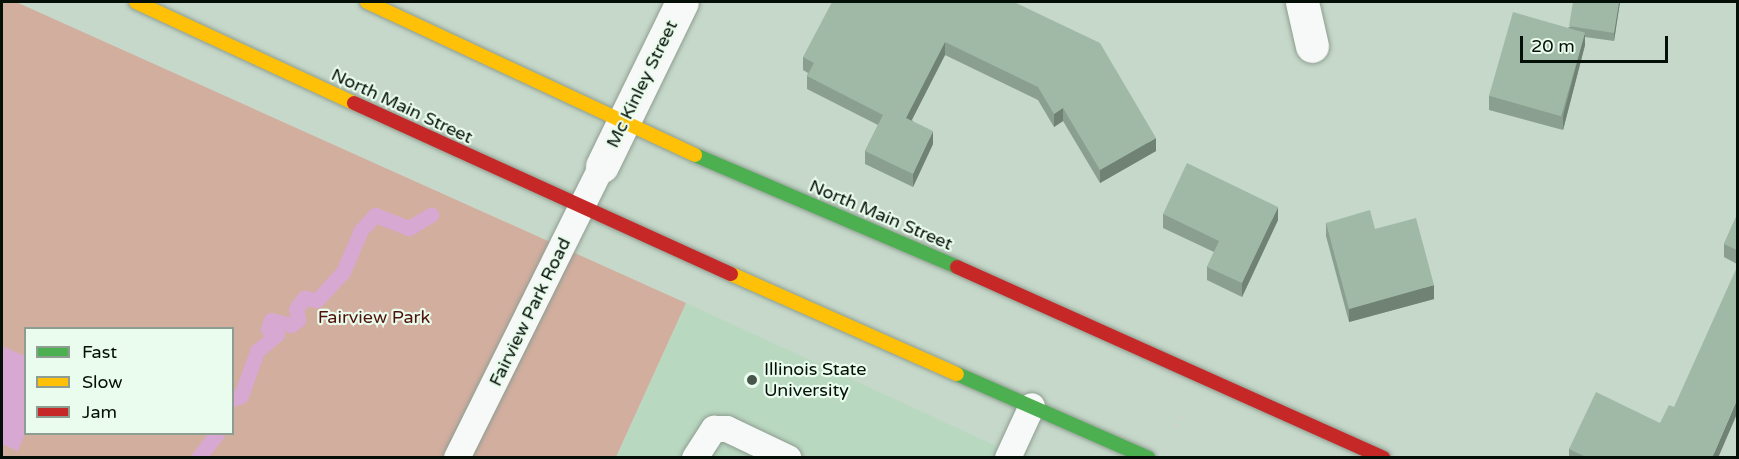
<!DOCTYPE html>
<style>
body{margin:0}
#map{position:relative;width:1739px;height:459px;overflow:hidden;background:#c5d8c9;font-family:"Varela Round",sans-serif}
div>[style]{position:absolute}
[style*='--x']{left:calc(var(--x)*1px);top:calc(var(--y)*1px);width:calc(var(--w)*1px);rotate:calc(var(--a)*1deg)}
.built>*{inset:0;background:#b9d8c0}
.green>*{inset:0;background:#d2ae9f}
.water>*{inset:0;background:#d7a8d2}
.stream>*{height:15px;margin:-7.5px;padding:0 7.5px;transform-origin:7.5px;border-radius:7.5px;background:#d7a8d2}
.path>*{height:4px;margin-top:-2px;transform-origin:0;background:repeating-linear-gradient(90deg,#ced3ce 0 4.5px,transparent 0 9px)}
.roads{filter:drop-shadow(0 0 2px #8e9d91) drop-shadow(0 0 2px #8e9d91)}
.lane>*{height:26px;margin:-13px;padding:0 13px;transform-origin:13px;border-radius:13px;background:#f6f9f7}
.street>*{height:33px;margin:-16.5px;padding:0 16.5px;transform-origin:16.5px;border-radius:16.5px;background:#f6f9f7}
.fast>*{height:14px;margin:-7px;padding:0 7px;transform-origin:7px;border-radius:7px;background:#4caf50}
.slow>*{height:14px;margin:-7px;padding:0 7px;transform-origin:7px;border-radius:7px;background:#ffc107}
.jam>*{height:14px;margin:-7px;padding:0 7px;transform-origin:7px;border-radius:7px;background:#c62828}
.wall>*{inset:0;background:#8a9f8f}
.shaded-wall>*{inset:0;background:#708274}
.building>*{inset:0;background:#a0b9a6;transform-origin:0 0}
.dots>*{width:16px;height:16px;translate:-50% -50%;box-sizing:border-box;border:3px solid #eafced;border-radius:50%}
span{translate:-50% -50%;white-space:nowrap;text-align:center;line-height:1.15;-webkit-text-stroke:4.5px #eafced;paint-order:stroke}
.street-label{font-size:18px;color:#040f07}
.park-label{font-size:18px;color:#4f130a}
.poi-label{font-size:18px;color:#040f07}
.left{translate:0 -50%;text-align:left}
.frame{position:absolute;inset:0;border:3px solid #040f07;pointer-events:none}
.legend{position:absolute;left:24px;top:327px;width:210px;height:108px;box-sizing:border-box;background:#eafced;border:2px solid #8e9d91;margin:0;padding:8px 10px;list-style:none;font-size:18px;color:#040f07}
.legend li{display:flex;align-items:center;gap:12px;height:30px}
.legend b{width:30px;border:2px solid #8e9d91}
.scale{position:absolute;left:1520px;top:36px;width:148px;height:27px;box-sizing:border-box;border:3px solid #040f07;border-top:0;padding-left:8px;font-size:18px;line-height:21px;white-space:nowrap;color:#040f07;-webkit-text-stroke:4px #eafced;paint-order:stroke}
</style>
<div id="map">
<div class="built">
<i style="clip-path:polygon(686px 303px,1020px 457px,616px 458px)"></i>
</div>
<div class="green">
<i style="clip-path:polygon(evenodd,2px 2px,16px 2px,686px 303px,616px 457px,2px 457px,2px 2px,26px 328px,232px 328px,232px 434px,26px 434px,26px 328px)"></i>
</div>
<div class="water">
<i style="clip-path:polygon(2px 346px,25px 356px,25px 433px,18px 451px,2px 444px)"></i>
</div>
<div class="stream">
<i style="--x:232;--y:399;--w:9;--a:-18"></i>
<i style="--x:241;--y:396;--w:48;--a:-70.4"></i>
<i style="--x:257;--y:351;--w:26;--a:-40"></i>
<i style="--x:277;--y:334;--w:10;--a:-151"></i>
<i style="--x:268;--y:329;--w:9;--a:-72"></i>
<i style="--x:271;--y:320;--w:21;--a:14"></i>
<i style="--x:291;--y:325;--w:9;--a:-36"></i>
<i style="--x:298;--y:320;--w:11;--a:-100"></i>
<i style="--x:296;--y:309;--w:14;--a:-54"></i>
<i style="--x:304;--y:298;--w:13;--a:9"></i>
<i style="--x:317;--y:300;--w:38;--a:-47"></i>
<i style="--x:343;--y:272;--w:46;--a:-66.8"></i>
<i style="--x:361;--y:230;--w:21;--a:-47"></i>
<i style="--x:375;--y:215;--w:36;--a:21"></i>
<i style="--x:409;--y:228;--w:26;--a:-31"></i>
<i style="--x:198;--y:458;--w:31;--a:-52"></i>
</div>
<div class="path">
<i style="--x:1176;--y:428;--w:17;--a:-65"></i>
</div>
<div class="roads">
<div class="lane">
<i style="--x:457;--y:458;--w:326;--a:-63.6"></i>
<i style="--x:695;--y:458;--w:35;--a:-57"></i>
<i style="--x:714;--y:429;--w:13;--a:0"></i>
<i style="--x:727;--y:429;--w:68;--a:25.4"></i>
<i style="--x:1008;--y:458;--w:57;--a:-65.2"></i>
</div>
<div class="street">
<i style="--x:1302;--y:2;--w:45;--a:77.2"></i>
<i style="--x:602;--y:166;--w:182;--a:-64"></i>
</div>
<div class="fast">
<i style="--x:695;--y:155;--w:285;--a:23.1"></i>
<i style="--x:957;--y:374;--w:209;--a:23.7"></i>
</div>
<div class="slow">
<i style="--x:136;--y:2;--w:240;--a:24.9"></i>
<i style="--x:367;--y:2;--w:362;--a:25"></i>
<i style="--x:731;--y:274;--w:247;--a:23.9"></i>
</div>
<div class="jam">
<i style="--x:354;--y:103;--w:414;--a:24.4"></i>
<i style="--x:957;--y:267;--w:467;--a:24.1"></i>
</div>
</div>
<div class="wall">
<i style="clip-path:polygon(1014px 2px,1156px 151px,1100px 183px,1063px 121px,1054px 127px,1038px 100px,945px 55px,912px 120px,933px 144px,913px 187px,865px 164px,865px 151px,878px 125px,807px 89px,807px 76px,808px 73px,803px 70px,803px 57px)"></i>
<i style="clip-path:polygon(1620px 2px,1614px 41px,1585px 37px,1585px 45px,1563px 130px,1489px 110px,1489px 96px,1569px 27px)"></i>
<i style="clip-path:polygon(1163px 214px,1278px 220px,1242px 297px,1207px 280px,1207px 267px,1214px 252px,1163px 228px)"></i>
<i style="clip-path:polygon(1737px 215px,1737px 264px,1724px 257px,1724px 244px)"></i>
<i style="clip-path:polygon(1326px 223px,1375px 229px,1434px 299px,1349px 322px,1326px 236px)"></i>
<i style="clip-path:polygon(1674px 407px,1718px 458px,1569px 458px,1569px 449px,1660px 423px)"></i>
</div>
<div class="shaded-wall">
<i style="clip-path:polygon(1619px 2px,1620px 2px,1614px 41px,1614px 33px)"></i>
<i style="clip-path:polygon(1585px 32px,1585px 45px,1563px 130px,1563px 116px)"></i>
<i style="clip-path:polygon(945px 42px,945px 55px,906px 131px,906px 118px)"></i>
<i style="clip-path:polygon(1063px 108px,1063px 121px,1054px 127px,1054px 114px)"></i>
<i style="clip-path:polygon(933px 131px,933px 144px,913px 187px,913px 174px)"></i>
<i style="clip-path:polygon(1156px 138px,1156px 151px,1100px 183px,1100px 170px)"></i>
<i style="clip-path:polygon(1278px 207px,1278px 220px,1242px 297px,1242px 283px)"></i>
<i style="clip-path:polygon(1434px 285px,1434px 299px,1349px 322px,1349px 309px)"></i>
<i style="clip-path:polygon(1737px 400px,1737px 414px,1718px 458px,1712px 458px)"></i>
</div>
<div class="building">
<i style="clip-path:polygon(832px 2px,1014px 2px,1100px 43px,1156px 138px,1100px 170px,1063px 108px,1054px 114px,1038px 87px,945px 42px,906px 118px,933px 131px,913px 174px,865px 151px,883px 115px,807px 76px,814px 63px,803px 57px)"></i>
<i style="clip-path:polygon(1573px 2px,1619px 2px,1614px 33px,1569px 26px)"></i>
<i style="left:1513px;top:12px;width:75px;height:87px;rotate:16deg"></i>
<i style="clip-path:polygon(1187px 163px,1278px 207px,1242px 283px,1207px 267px,1219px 241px,1163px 214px)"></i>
<i style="clip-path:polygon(1370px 210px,1375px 229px,1416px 218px,1434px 285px,1349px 309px,1326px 223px)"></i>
<i style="clip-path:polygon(1737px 215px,1737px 250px,1724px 244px)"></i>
<i style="clip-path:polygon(1737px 267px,1737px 400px,1712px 458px,1588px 458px,1569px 449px,1596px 392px,1660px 423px,1669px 405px,1674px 407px)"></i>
</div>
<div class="dots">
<i style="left:752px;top:380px;background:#48554b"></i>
</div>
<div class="street-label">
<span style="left:642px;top:84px;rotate:-64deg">Mc Kinley Street</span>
<span style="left:402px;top:106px;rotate:25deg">North Main Street</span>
<span style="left:881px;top:215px;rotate:23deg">North Main Street</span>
<span style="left:530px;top:312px;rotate:-64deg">Fairview Park Road</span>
</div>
<div class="park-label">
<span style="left:374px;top:317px">Fairview Park</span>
</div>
<div class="poi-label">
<span class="left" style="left:764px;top:380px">Illinois State<br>University</span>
</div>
<div class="frame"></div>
<ul class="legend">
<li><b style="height:8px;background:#4caf50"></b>Fast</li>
<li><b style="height:8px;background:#ffc107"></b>Slow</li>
<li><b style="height:8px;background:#c62828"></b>Jam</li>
</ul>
<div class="scale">20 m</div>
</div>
